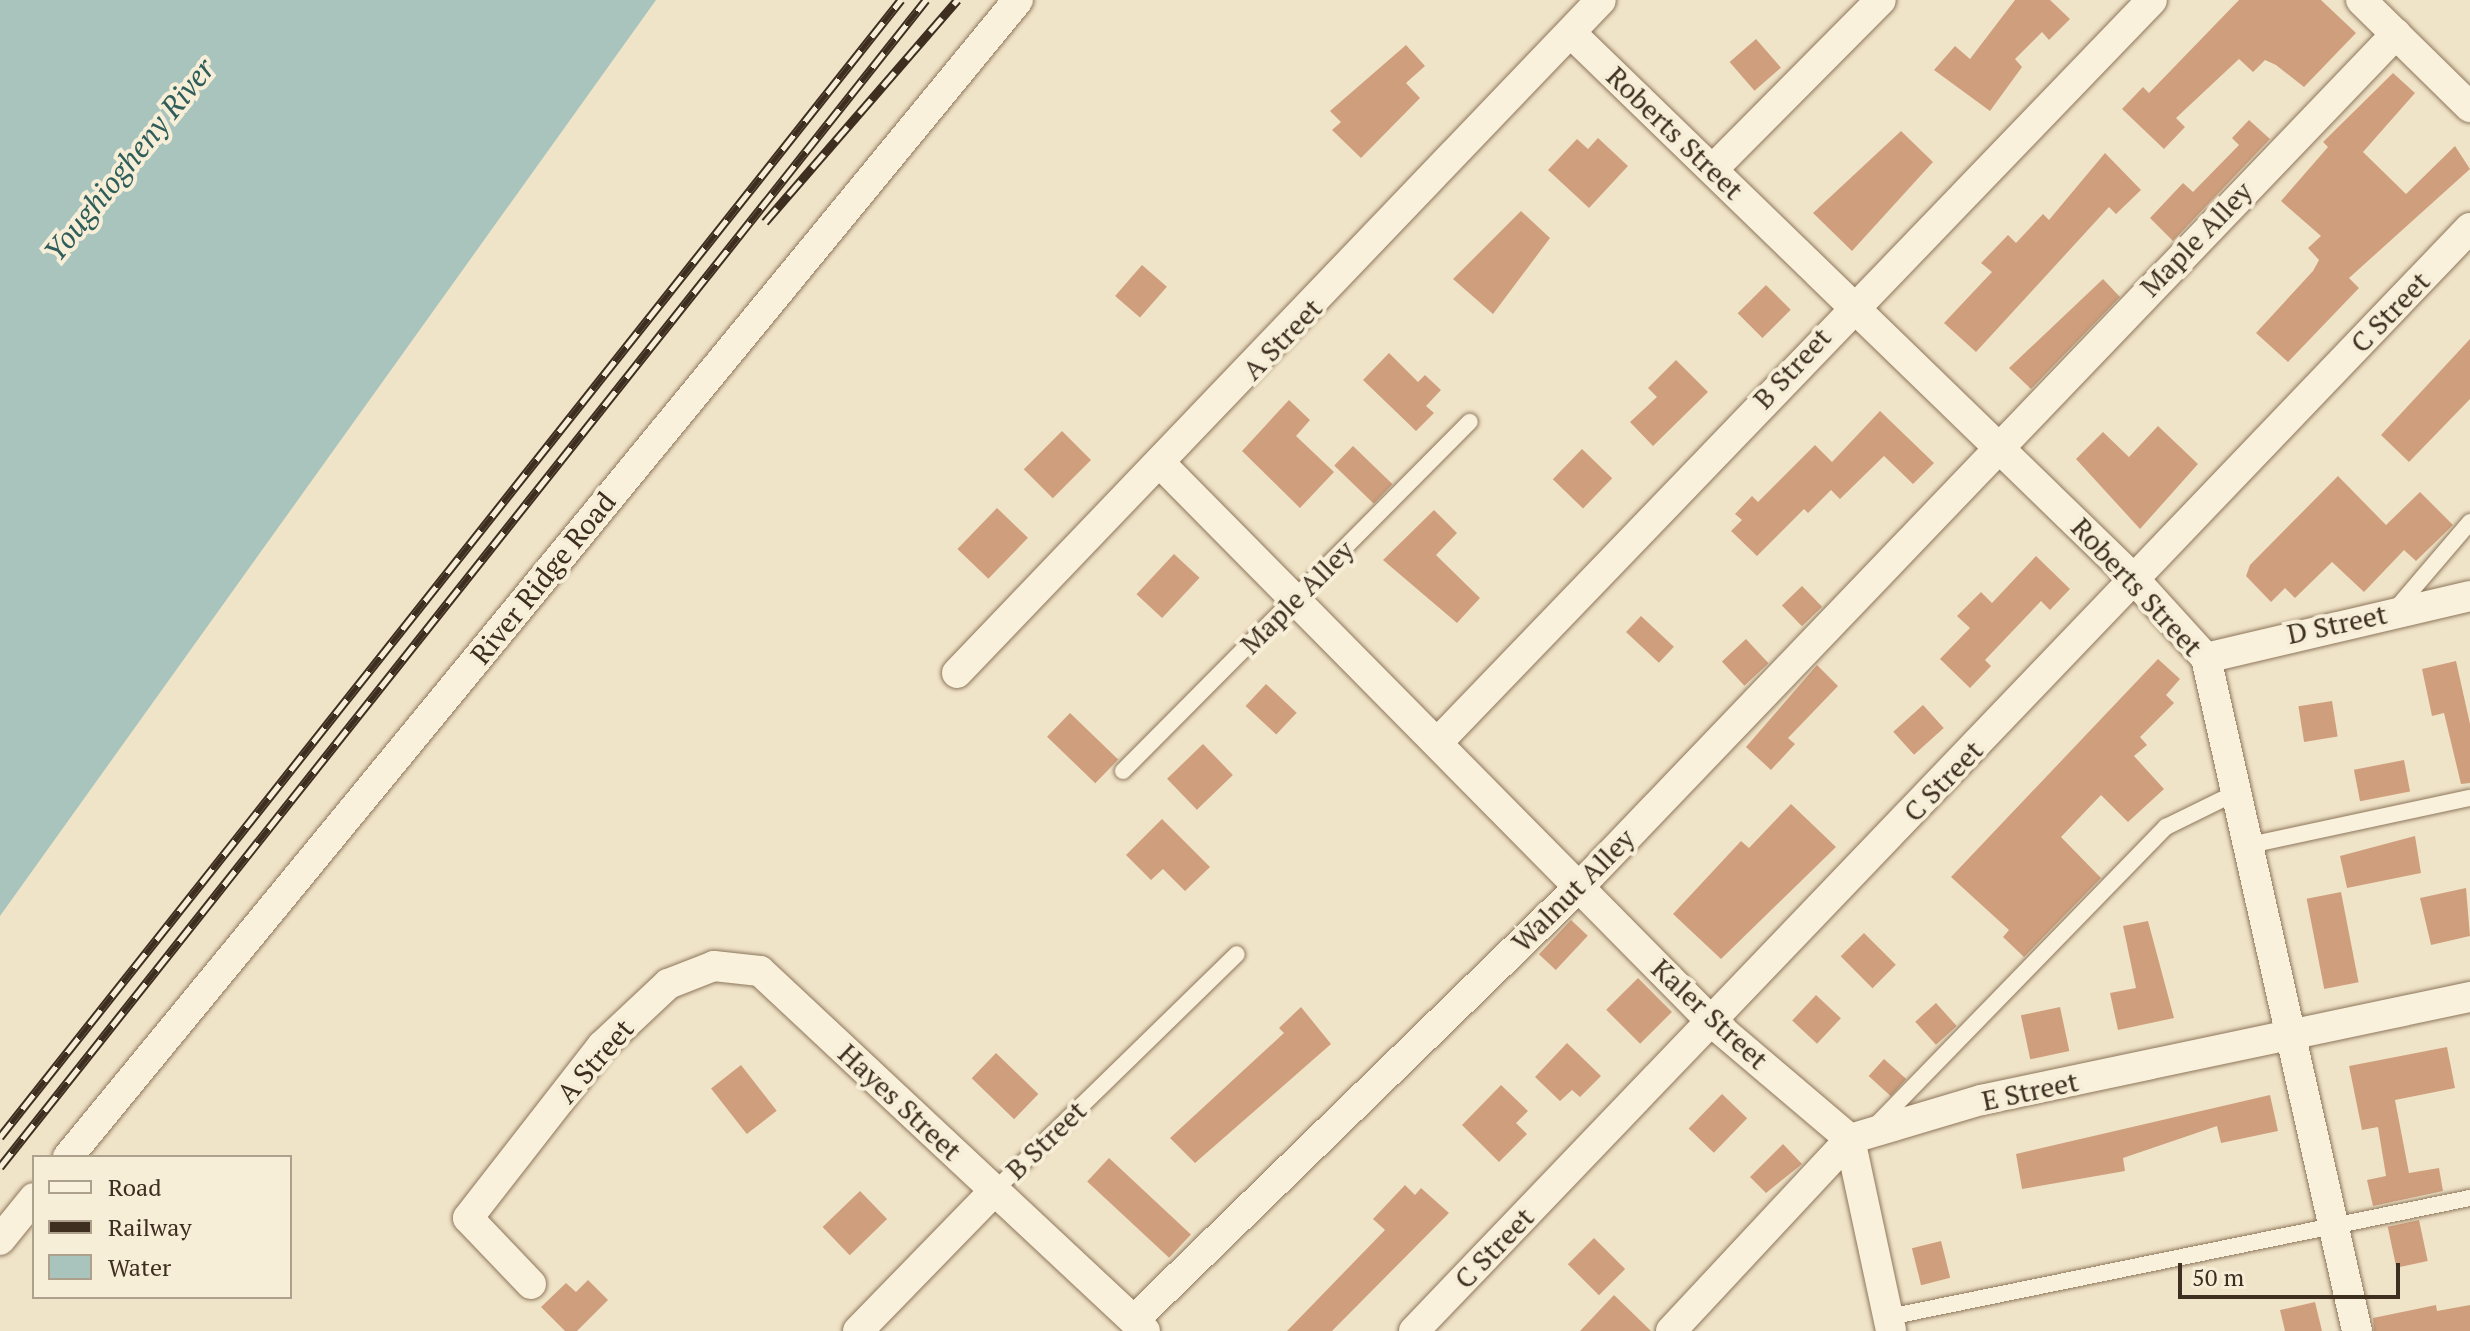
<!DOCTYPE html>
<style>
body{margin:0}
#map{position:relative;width:2470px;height:1331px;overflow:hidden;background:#f0e4c8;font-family:"PT Serif",serif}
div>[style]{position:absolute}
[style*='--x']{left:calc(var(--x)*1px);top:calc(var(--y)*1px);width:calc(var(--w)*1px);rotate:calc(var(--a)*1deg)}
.water>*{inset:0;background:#a9c4bc}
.building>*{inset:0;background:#cf9f7d;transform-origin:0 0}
.roads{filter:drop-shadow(0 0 2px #8d765c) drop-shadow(0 0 2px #8d765c)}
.service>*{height:16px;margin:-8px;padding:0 8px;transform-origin:8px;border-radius:8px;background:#faf1dc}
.minor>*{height:30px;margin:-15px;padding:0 15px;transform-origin:15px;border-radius:15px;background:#faf1dc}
.rail>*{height:9px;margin-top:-4.5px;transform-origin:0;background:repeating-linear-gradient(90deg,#f7eed8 0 18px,#3d2e20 0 36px);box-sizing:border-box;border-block:2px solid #3d2e20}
span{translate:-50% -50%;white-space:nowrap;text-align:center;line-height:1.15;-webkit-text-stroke:8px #f7eed8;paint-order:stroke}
.street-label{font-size:28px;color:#3d2e20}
.water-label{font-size:30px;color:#2f5d5a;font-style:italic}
.legend{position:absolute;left:32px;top:1155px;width:260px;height:144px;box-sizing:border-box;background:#f7eed8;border:2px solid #ada18e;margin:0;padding:10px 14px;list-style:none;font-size:24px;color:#3d2e20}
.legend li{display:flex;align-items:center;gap:16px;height:40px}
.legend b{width:40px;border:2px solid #ada18e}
.scale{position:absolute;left:2178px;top:1263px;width:222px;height:36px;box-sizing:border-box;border:4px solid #3d2e20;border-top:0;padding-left:10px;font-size:24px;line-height:28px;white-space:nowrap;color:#3d2e20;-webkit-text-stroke:6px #f7eed8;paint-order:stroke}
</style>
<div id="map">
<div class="water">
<i style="clip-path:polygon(0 0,656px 0,0 916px)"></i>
</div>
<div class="building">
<i style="clip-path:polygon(2015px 0,2050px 0,2070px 19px,2049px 40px,2042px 32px,2015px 59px,2022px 67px,1990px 111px,1934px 70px,1955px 46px,1970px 59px)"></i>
<i style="clip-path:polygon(2239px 0,2321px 0,2356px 33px,2304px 87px,2276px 65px,2265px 60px,2253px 72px,2239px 59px,2176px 118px,2185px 127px,2164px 149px,2122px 109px,2143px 87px,2149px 93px)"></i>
<i style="left:1756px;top:39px;width:38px;height:35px;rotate:49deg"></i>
<i style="clip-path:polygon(1406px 45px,1425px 66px,1406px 83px,1420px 98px,1361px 158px,1332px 130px,1341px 122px,1330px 111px)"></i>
<i style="clip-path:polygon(2393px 73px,2415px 93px,2363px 152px,2406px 194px,2455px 146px,2470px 169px,2349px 278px,2359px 288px,2288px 362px,2256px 333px,2313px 271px,2319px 260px,2308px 248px,2321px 236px,2281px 201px,2328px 147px,2323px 142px)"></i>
<i style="clip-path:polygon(2249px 120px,2270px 139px,2173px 241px,2150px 218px,2183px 183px,2193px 192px,2239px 145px,2232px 138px)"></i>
<i style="clip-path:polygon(1901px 131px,1933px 162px,1852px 251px,1813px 213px)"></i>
<i style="clip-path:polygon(1598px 138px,1628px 166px,1589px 208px,1548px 170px,1577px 139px,1588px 149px)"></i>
<i style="clip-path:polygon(2105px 153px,2141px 190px,2116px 214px,2109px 207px,1976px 352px,1944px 323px,1992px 272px,1981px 263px,2008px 235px,2016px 243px,2043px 214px,2049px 220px)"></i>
<i style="clip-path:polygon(1521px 211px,1550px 238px,1493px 314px,1453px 279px)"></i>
<i style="left:1142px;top:265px;width:33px;height:41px;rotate:41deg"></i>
<i style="clip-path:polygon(2103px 279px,2120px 297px,2031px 389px,2009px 368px)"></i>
<i style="left:1766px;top:285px;width:35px;height:40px;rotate:45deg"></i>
<i style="clip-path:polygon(2470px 339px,2470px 399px,2409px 462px,2381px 435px)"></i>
<i style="clip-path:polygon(1389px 353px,1418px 382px,1425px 375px,1441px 390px,1426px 406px,1434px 413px,1416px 431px,1363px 380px)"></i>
<i style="clip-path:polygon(1676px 360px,1708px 392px,1653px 446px,1630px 422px,1657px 397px,1648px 388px)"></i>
<i style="clip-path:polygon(1289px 400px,1310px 420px,1296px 436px,1334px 472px,1300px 508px,1242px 451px)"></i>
<i style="clip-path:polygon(1880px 411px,1934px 463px,1913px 484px,1884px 456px,1840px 499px,1831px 490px,1808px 513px,1804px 509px,1757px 556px,1731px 531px,1742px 520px,1735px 514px,1752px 496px,1758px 502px,1815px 445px,1832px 462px)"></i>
<i style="clip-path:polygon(2158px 426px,2198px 464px,2140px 529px,2076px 459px,2103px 432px,2129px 457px)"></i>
<i style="left:1062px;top:431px;width:41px;height:54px;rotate:45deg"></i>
<i style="left:1353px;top:446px;width:55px;height:27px;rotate:44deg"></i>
<i style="left:1582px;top:449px;width:42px;height:42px;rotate:44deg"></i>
<i style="clip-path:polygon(2338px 476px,2386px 525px,2420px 492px,2453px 525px,2416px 561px,2404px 550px,2364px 592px,2332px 562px,2295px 598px,2285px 588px,2271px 602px,2246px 576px,2250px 565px)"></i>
<i style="left:997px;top:508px;width:43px;height:57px;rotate:44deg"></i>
<i style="clip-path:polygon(1434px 510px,1457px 533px,1436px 555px,1480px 598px,1457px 623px,1383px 560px)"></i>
<i style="left:1174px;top:554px;width:35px;height:55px;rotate:43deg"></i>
<i style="clip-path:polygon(2036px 556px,2070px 589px,2050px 610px,2041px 601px,1985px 660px,1991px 666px,1970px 688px,1940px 659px,1970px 628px,1957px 616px,1981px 592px,1992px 603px)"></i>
<i style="left:1802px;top:586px;width:29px;height:28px;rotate:46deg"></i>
<i style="left:1641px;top:616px;width:45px;height:22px;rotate:43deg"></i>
<i style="left:1746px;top:639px;width:33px;height:33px;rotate:47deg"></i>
<i style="clip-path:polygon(2158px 659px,2180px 679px,2166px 695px,2174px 703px,2140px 737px,2147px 745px,2134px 756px,2164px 789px,2128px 822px,2101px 795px,2061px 837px,2101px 878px,2024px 957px,2003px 937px,2009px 930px,1951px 877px)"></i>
<i style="clip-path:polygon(2456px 661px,2470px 724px,2470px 783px,2461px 784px,2444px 713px,2432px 716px,2422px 669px)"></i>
<i style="clip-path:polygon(1817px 665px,1838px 686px,1788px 738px,1795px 744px,1771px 770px,1746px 747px)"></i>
<i style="left:1266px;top:684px;width:42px;height:30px;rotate:43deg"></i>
<i style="left:2332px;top:701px;width:36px;height:34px;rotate:81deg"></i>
<i style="left:1923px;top:705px;width:31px;height:40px;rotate:48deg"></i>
<i style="left:1070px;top:713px;width:67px;height:33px;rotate:44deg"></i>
<i style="left:1203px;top:744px;width:43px;height:50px;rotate:46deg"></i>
<i style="left:2404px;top:760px;width:32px;height:51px;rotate:79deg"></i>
<i style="clip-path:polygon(1791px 804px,1836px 847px,1721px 959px,1673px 914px,1741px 841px,1749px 848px)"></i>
<i style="clip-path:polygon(1162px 819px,1210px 867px,1185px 891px,1163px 869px,1151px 880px,1126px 855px)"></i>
<i style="clip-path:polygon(2415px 836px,2421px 873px,2347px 888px,2340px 856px)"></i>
<i style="clip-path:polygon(2466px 888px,2470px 936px,2431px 945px,2420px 898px)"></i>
<i style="left:2341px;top:892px;width:92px;height:35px;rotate:79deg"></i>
<i style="left:1571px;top:920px;width:23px;height:47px;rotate:43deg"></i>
<i style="clip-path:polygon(2148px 921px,2174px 1018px,2118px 1030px,2110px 993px,2136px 988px,2123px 926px)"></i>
<i style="left:1864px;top:933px;width:45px;height:33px;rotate:45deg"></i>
<i style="left:1638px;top:978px;width:48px;height:45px;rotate:45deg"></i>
<i style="left:1816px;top:995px;width:34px;height:35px;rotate:43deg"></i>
<i style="left:1936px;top:1003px;width:31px;height:28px;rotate:48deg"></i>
<i style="clip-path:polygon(1301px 1007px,1331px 1044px,1195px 1163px,1170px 1138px,1284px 1033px,1279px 1028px)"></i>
<i style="left:2060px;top:1007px;width:45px;height:40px;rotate:78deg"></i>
<i style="clip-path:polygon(1567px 1043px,1601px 1076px,1580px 1097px,1572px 1090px,1560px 1101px,1535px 1077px)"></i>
<i style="clip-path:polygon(2447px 1047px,2455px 1088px,2395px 1100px,2409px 1173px,2439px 1168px,2443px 1191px,2373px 1206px,2367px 1180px,2386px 1176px,2378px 1127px,2362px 1130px,2349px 1066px)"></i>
<i style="left:996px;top:1053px;width:59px;height:35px;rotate:44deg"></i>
<i style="left:1884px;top:1059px;width:30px;height:23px;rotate:42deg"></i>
<i style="left:741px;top:1065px;width:58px;height:38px;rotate:52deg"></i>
<i style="clip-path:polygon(1501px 1085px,1528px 1111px,1516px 1123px,1527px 1134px,1499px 1162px,1462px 1125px)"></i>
<i style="left:1722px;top:1094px;width:35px;height:48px;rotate:44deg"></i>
<i style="clip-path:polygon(2270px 1095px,2278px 1131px,2221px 1143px,2217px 1126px,2123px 1158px,2125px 1171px,2022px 1189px,2016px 1154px)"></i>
<i style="clip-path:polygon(1783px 1144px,1802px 1164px,1766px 1193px,1750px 1177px)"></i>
<i style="left:1109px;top:1158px;width:112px;height:32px;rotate:43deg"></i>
<i style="clip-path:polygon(1405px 1185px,1415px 1195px,1421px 1188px,1449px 1213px,1332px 1331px,1287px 1331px,1385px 1230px,1373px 1219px)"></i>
<i style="left:860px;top:1191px;width:39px;height:52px;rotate:46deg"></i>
<i style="left:2419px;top:1220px;width:42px;height:32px;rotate:78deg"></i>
<i style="left:1594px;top:1238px;width:44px;height:37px;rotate:45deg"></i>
<i style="left:1941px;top:1241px;width:38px;height:30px;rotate:76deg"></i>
<i style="clip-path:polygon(588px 1280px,608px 1300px,577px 1331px,565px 1331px,541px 1307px,566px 1283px,576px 1292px)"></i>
<i style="clip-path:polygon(1614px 1295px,1651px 1331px,1580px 1331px)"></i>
<i style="clip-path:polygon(2315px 1302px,2322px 1331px,2285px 1331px,2280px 1310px)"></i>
<i style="clip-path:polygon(2436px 1305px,2437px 1311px,2470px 1305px,2470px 1331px,2374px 1331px,2373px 1318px)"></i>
</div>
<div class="roads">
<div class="service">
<i style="--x:2394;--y:611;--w:117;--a:-49.5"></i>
<i style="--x:1123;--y:771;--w:492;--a:-45.2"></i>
<i style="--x:2250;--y:845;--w:225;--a:-12.1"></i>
<i style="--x:1874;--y:1127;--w:419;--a:-45.8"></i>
<i style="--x:2166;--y:827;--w:79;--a:-26.2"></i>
<i style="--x:994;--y:1191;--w:339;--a:-44.3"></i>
<i style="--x:1889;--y:1317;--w:593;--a:-11.58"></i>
</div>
<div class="minor">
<i style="--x:2361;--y:0;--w:153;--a:44.5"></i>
<i style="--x:1573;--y:35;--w:781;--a:44.12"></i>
<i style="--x:2134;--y:579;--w:107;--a:47.7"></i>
<i style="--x:2206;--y:658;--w:690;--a:77.35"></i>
<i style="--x:1713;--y:169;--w:238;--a:-45.2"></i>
<i style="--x:1161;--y:464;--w:786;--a:45.36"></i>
<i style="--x:1713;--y:1023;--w:180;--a:40.3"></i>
<i style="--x:1850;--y:1139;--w:196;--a:77.9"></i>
<i style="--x:2206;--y:658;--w:271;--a:-13.2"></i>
<i style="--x:957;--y:673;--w:931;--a:-46.26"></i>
<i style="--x:1439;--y:741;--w:1028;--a:-46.1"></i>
<i style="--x:68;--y:1157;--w:1497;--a:-50.61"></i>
<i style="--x:0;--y:1240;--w:54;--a:-51"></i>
<i style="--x:531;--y:1284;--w:91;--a:-133.7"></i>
<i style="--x:468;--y:1218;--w:218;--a:-52.1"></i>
<i style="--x:602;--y:1046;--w:91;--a:-43.2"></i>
<i style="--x:668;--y:984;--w:49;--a:-21.4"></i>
<i style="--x:714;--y:966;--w:46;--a:6.2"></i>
<i style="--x:760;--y:971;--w:527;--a:43.08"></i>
<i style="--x:1134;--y:1320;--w:622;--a:-44.22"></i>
<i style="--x:1580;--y:886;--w:1180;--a:-46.24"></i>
<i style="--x:858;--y:1331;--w:195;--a:-45.8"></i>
<i style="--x:1414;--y:1331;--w:1527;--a:-46.25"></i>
<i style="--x:1671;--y:1331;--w:262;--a:-47"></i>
<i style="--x:1850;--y:1139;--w:137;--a:-16.6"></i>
<i style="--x:1981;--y:1100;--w:500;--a:-11.9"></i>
</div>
</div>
<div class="rail">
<i style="--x:765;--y:222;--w:294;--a:-49.1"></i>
<i style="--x:0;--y:1137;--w:1451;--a:-51.61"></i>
<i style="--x:0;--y:1167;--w:1490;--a:-51.57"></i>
</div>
<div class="street-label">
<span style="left:1675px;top:133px;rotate:44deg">Roberts Street</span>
<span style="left:2196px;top:239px;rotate:-46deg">Maple Alley</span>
<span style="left:2390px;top:312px;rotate:-46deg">C Street</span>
<span style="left:1282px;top:339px;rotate:-46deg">A Street</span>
<span style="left:1792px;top:368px;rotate:-47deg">B Street</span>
<span style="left:543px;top:578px;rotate:-51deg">River Ridge Road</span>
<span style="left:2137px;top:587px;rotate:47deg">Roberts Street</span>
<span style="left:1297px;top:597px;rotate:-45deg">Maple Alley</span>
<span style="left:2337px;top:624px;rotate:-12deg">D Street</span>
<span style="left:1943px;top:781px;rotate:-46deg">C Street</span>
<span style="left:1573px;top:890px;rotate:-45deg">Walnut Alley</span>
<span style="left:1710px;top:1014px;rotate:43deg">Kaler Street</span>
<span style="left:595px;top:1061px;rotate:-49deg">A Street</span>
<span style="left:2030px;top:1091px;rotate:-12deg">E Street</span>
<span style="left:900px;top:1102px;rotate:43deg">Hayes Street</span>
<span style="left:1046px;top:1140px;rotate:-44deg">B Street</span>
<span style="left:1494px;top:1248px;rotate:-46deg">C Street</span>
</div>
<div class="water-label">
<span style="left:129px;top:160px;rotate:-51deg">Youghiogheny River</span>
</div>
<ul class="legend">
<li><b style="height:10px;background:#faf1dc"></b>Road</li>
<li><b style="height:10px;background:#3d2e20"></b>Railway</li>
<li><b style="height:22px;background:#a9c4bc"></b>Water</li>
</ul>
<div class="scale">50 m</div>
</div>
